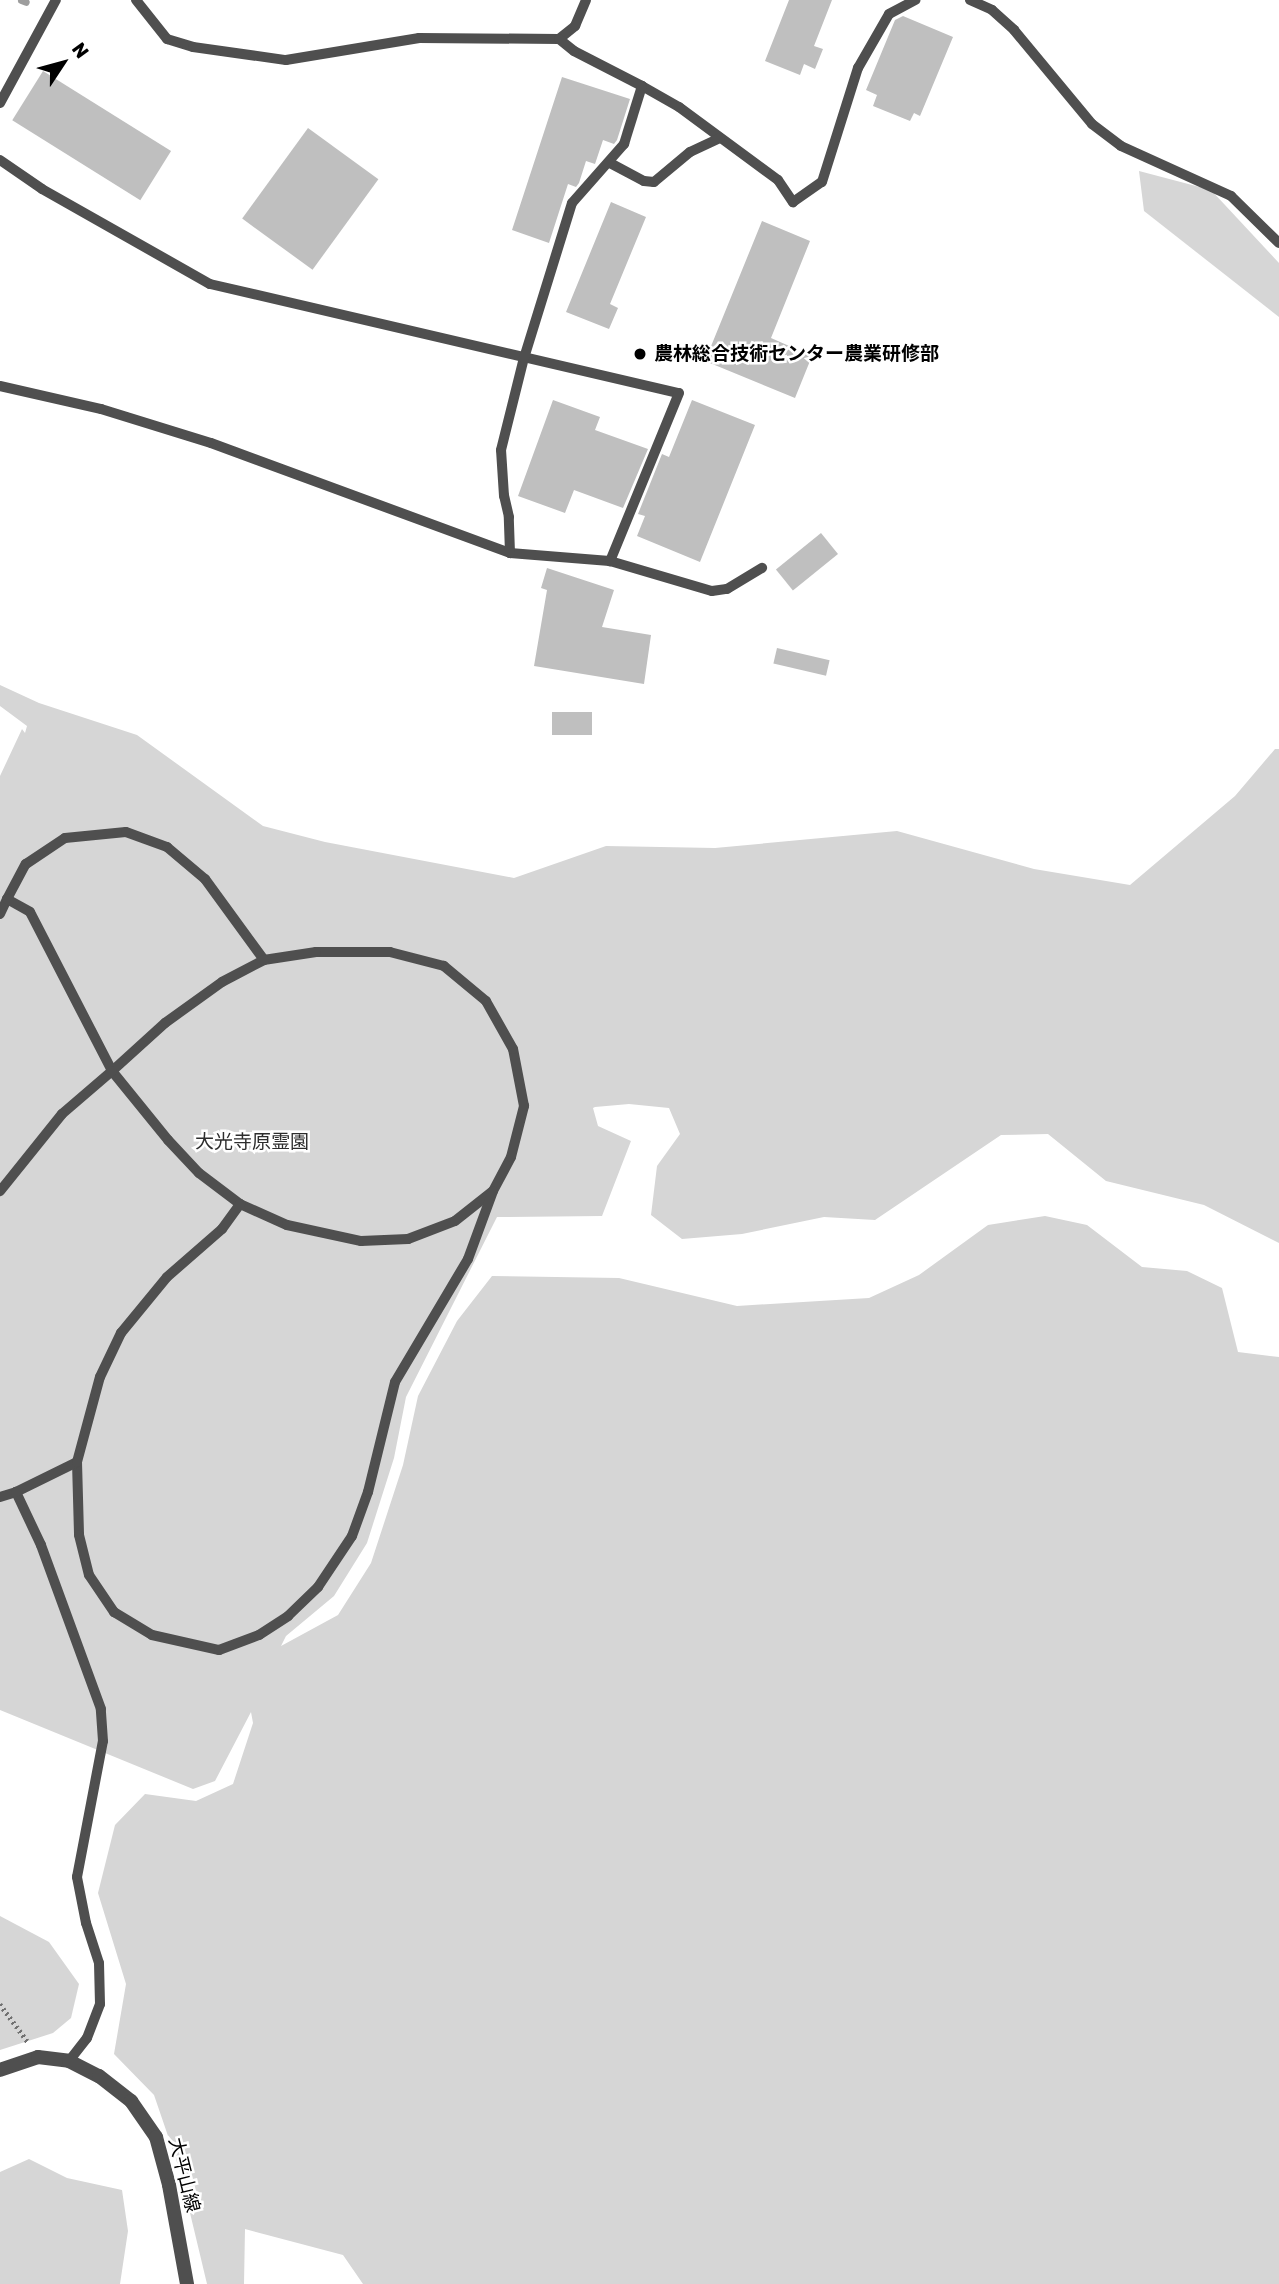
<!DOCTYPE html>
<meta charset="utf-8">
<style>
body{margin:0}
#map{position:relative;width:1279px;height:2284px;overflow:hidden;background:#fff;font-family:Rubik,"Noto Sans JP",sans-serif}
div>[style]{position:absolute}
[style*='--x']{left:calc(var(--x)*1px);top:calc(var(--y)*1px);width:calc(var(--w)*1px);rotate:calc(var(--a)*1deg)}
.green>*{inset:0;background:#d6d6d6}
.stream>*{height:7px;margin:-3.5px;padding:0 3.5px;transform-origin:3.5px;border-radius:3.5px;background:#9d9d9d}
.building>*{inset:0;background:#bfbfbf;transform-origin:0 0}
.path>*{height:4.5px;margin-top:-2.25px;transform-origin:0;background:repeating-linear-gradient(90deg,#717171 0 2px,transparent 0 5.5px)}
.lane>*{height:10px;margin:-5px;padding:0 5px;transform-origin:5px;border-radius:5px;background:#4f4f4f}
.street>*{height:14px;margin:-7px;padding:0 7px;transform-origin:7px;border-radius:7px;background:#4f4f4f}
.dots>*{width:19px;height:19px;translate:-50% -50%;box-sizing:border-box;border:4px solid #fff;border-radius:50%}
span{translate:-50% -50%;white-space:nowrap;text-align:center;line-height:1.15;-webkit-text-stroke:5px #fff;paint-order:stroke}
.poi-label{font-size:19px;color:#000;font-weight:700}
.left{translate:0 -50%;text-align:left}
.park-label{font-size:19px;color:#2d2d2d}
.street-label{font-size:19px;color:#000}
.north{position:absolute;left:28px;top:28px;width:70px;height:70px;-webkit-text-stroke:5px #fff;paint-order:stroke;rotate:54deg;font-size:19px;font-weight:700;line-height:28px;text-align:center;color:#000}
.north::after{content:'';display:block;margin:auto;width:24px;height:32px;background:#000;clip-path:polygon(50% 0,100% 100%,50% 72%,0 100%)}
</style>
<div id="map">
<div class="green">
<i style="clip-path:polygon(1139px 171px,1211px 190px,1279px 263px,1279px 317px,1144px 211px)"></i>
<i style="clip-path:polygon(0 685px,39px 703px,137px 735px,263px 826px,325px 842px,514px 878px,606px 846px,715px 848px,897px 831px,1034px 869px,1130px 885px,1235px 796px,1275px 749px,1279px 749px,1279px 1243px,1204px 1205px,1106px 1181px,1048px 1134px,1001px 1135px,875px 1220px,824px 1217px,742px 1234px,682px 1239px,651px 1215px,657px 1166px,680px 1134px,669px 1108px,629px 1104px,595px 1107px,593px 1108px,598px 1126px,631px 1141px,602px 1216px,497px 1217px,406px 1397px,394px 1458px,367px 1543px,334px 1596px,286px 1636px,281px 1646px,338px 1615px,371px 1563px,403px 1465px,418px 1396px,457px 1321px,492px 1276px,619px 1278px,737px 1306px,869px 1298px,919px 1275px,988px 1225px,1045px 1216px,1087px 1225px,1142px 1267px,1187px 1271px,1222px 1288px,1238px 1352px,1279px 1357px,1279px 2284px,363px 2284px,343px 2255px,245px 2229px,244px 2284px,207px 2284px,180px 2171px,154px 2095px,114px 2054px,126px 1984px,98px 1893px,115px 1825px,145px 1794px,196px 1801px,233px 1784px,253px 1723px,251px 1712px,215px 1781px,193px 1789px,0 1710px,0 776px,22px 729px,25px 733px,27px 726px,0 706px)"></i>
<i style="clip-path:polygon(0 1916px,49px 1942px,79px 1984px,71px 2018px,53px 2033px,0 2050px)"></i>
<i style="clip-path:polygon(29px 2159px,67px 2178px,122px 2190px,128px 2231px,120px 2284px,0 2284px,0 2172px)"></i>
</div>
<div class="stream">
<i style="--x:21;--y:0;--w:5;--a:22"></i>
</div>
<div class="building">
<i style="clip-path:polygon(789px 0,832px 0,814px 46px,823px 49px,815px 69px,804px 64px,800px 75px,765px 61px)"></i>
<i style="clip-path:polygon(903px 16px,953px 37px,920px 116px,914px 113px,910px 121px,873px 106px,877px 95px,866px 90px,895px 20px)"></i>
<i style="left:43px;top:71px;width:151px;height:58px;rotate:32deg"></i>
<i style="clip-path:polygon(562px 77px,630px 99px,617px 140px,614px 144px,603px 140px,595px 164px,586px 161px,579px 183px,576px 187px,568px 184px,549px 243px,512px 230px)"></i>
<i style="left:308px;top:128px;width:87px;height:112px;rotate:36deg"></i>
<i style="clip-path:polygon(611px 202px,646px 217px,610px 304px,618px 308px,609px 329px,566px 312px)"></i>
<i style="clip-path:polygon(762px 221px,810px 241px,771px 338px,812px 356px,795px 398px,705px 361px)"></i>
<i style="clip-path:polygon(553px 400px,600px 417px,595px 430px,648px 449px,623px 508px,574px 490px,565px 513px,518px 496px)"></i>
<i style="clip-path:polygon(692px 400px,755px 425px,700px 562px,637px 536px,645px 516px,638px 514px,662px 454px,669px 457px)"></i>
<i style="left:821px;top:533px;width:27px;height:58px;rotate:51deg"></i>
<i style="clip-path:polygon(547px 568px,614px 590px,602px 627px,651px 635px,644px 684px,534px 666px,547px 590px,541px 588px)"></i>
<i style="left:777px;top:648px;width:54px;height:16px;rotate:13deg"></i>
<i style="left:552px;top:712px;width:40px;height:23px"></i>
</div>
<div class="path">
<i style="--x:0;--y:2004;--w:47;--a:53.6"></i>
</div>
<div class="lane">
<i style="--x:136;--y:0;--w:50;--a:51.5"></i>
<i style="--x:167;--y:39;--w:27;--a:17"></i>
<i style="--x:193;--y:47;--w:94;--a:8"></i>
<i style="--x:286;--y:60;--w:135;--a:-9.4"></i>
<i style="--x:419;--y:38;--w:140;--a:0.4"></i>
<i style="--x:559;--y:39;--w:21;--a:-39"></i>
<i style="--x:575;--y:26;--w:28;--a:-67"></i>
<i style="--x:970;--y:0;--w:24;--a:24"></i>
<i style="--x:992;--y:10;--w:30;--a:42"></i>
<i style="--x:1014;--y:30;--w:122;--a:50.3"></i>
<i style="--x:1092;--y:124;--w:36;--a:37"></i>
<i style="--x:1121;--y:146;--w:121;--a:24.4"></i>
<i style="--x:1231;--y:196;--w:67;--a:44.4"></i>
<i style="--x:642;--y:86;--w:43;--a:29.6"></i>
<i style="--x:679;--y:107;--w:123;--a:36.4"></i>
<i style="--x:778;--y:180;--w:27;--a:56"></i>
<i style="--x:793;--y:202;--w:35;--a:-35"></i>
<i style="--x:822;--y:182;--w:120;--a:-72.5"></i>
<i style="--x:858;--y:68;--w:62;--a:-60.1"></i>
<i style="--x:889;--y:14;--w:30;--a:-28"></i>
<i style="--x:0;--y:103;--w:117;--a:-61.5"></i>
<i style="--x:0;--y:160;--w:51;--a:34.6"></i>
<i style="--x:42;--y:189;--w:193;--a:29.5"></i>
<i style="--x:210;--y:284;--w:481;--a:13.1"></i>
<i style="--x:679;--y:393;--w:182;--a:112.3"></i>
<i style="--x:610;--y:163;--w:38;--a:28"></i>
<i style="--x:644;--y:181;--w:10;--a:6"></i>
<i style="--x:654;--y:182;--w:47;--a:-39.8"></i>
<i style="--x:690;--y:152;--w:33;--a:-25"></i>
<i style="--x:0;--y:386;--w:104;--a:12.8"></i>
<i style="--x:101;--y:409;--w:115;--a:17.2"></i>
<i style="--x:211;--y:443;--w:319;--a:20.2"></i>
<i style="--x:510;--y:553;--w:100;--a:4.6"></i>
<i style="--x:610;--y:561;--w:106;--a:16.4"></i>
<i style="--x:712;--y:591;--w:15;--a:-8"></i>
<i style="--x:727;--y:589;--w:41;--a:-31"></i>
<i style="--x:510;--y:553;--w:36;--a:-92"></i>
<i style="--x:509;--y:517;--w:22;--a:-103"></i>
<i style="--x:504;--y:496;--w:46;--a:-93.7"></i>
<i style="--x:501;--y:450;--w:95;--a:-76"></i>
<i style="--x:524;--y:358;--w:162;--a:-72.8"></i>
<i style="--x:572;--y:203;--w:79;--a:-48.6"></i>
<i style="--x:624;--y:144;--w:61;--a:-72.8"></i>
<i style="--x:642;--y:86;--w:76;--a:-152.8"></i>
<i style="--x:574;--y:51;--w:19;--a:-141"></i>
<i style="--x:7;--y:899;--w:40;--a:-62"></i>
<i style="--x:26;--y:864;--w:47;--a:-33.7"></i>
<i style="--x:65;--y:838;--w:61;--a:-5.6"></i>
<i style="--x:126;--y:832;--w:44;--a:20.1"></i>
<i style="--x:167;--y:847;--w:50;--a:40.1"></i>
<i style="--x:205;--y:879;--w:100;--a:53.9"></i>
<i style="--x:0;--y:914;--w:17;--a:-65"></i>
<i style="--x:7;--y:899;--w:26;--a:29"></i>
<i style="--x:30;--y:912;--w:179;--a:62.7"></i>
<i style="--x:112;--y:1071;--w:89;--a:50.9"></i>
<i style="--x:168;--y:1140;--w:45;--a:46.8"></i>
<i style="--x:199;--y:1173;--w:51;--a:37.1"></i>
<i style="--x:240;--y:1204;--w:51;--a:24.1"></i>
<i style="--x:287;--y:1225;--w:76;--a:12.2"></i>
<i style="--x:361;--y:1241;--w:47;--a:-2.4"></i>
<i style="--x:408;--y:1239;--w:50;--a:-21"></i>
<i style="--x:455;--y:1221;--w:48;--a:-38.3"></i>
<i style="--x:493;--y:1191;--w:38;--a:-62"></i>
<i style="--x:511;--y:1157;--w:53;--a:-75.7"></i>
<i style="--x:524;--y:1106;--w:58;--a:-100.9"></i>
<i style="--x:513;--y:1049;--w:55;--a:-119.4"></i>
<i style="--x:486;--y:1001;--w:55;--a:-140.2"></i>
<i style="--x:444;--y:966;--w:56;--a:-165.5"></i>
<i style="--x:390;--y:952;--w:74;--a:180"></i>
<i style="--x:316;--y:952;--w:53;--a:171.3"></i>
<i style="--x:264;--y:960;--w:47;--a:152.4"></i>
<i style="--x:222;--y:982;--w:70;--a:144.3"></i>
<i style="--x:165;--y:1023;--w:72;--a:137.8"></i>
<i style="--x:112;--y:1071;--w:66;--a:139.3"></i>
<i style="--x:62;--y:1114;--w:99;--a:128.8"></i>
<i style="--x:77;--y:1462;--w:73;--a:88.4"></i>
<i style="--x:79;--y:1535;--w:41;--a:76"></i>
<i style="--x:89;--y:1575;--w:45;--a:56"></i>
<i style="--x:114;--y:1612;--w:44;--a:31.2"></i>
<i style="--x:152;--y:1635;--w:69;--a:12.6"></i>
<i style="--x:219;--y:1650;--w:43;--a:-20.6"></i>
<i style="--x:259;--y:1635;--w:35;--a:-33"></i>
<i style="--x:288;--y:1616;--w:42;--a:-44"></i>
<i style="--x:318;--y:1587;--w:61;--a:-56.3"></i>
<i style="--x:352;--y:1536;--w:47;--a:-70"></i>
<i style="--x:368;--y:1492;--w:113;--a:-76.2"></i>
<i style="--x:395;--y:1382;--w:143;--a:-59.3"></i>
<i style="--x:468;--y:1259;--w:72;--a:-69.8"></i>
<i style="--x:0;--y:1497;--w:17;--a:-17"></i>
<i style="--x:69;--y:2061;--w:29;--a:-52"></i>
<i style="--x:87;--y:2038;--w:36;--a:-69"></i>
<i style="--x:100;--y:2004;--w:41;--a:-91.4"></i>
<i style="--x:99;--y:1963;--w:42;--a:-108"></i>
<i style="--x:86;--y:1923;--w:47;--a:-101.1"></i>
<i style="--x:77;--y:1877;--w:138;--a:-79.2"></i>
<i style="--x:103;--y:1741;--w:32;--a:-94"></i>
<i style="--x:101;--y:1709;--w:175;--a:-110.1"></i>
<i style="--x:41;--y:1545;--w:59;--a:-115.3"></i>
<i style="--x:16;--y:1492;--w:68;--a:-26.2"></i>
<i style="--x:77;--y:1462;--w:88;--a:-74.9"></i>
<i style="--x:100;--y:1377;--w:49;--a:-64.5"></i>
<i style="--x:121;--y:1333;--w:72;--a:-50.6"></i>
<i style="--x:167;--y:1277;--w:73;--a:-41.1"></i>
<i style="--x:222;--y:1229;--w:31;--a:-54"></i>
</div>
<div class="street">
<i style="--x:0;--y:2070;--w:40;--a:-18.9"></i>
<i style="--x:38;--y:2057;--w:31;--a:7"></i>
<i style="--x:69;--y:2061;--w:34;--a:27"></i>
<i style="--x:99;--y:2076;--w:41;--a:38"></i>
<i style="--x:131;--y:2101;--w:44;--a:55.2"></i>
<i style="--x:156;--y:2137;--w:50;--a:74.8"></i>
<i style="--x:169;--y:2185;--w:101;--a:79.7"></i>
</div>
<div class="dots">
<i style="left:640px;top:354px;background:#000"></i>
</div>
<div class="poi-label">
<span class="left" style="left:654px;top:354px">農林総合技術センター農業研修部</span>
</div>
<div class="park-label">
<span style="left:252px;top:1142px">大光寺原霊園</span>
</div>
<div class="street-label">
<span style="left:184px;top:2175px;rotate:76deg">大平山線</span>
</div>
<div class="north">N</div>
</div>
